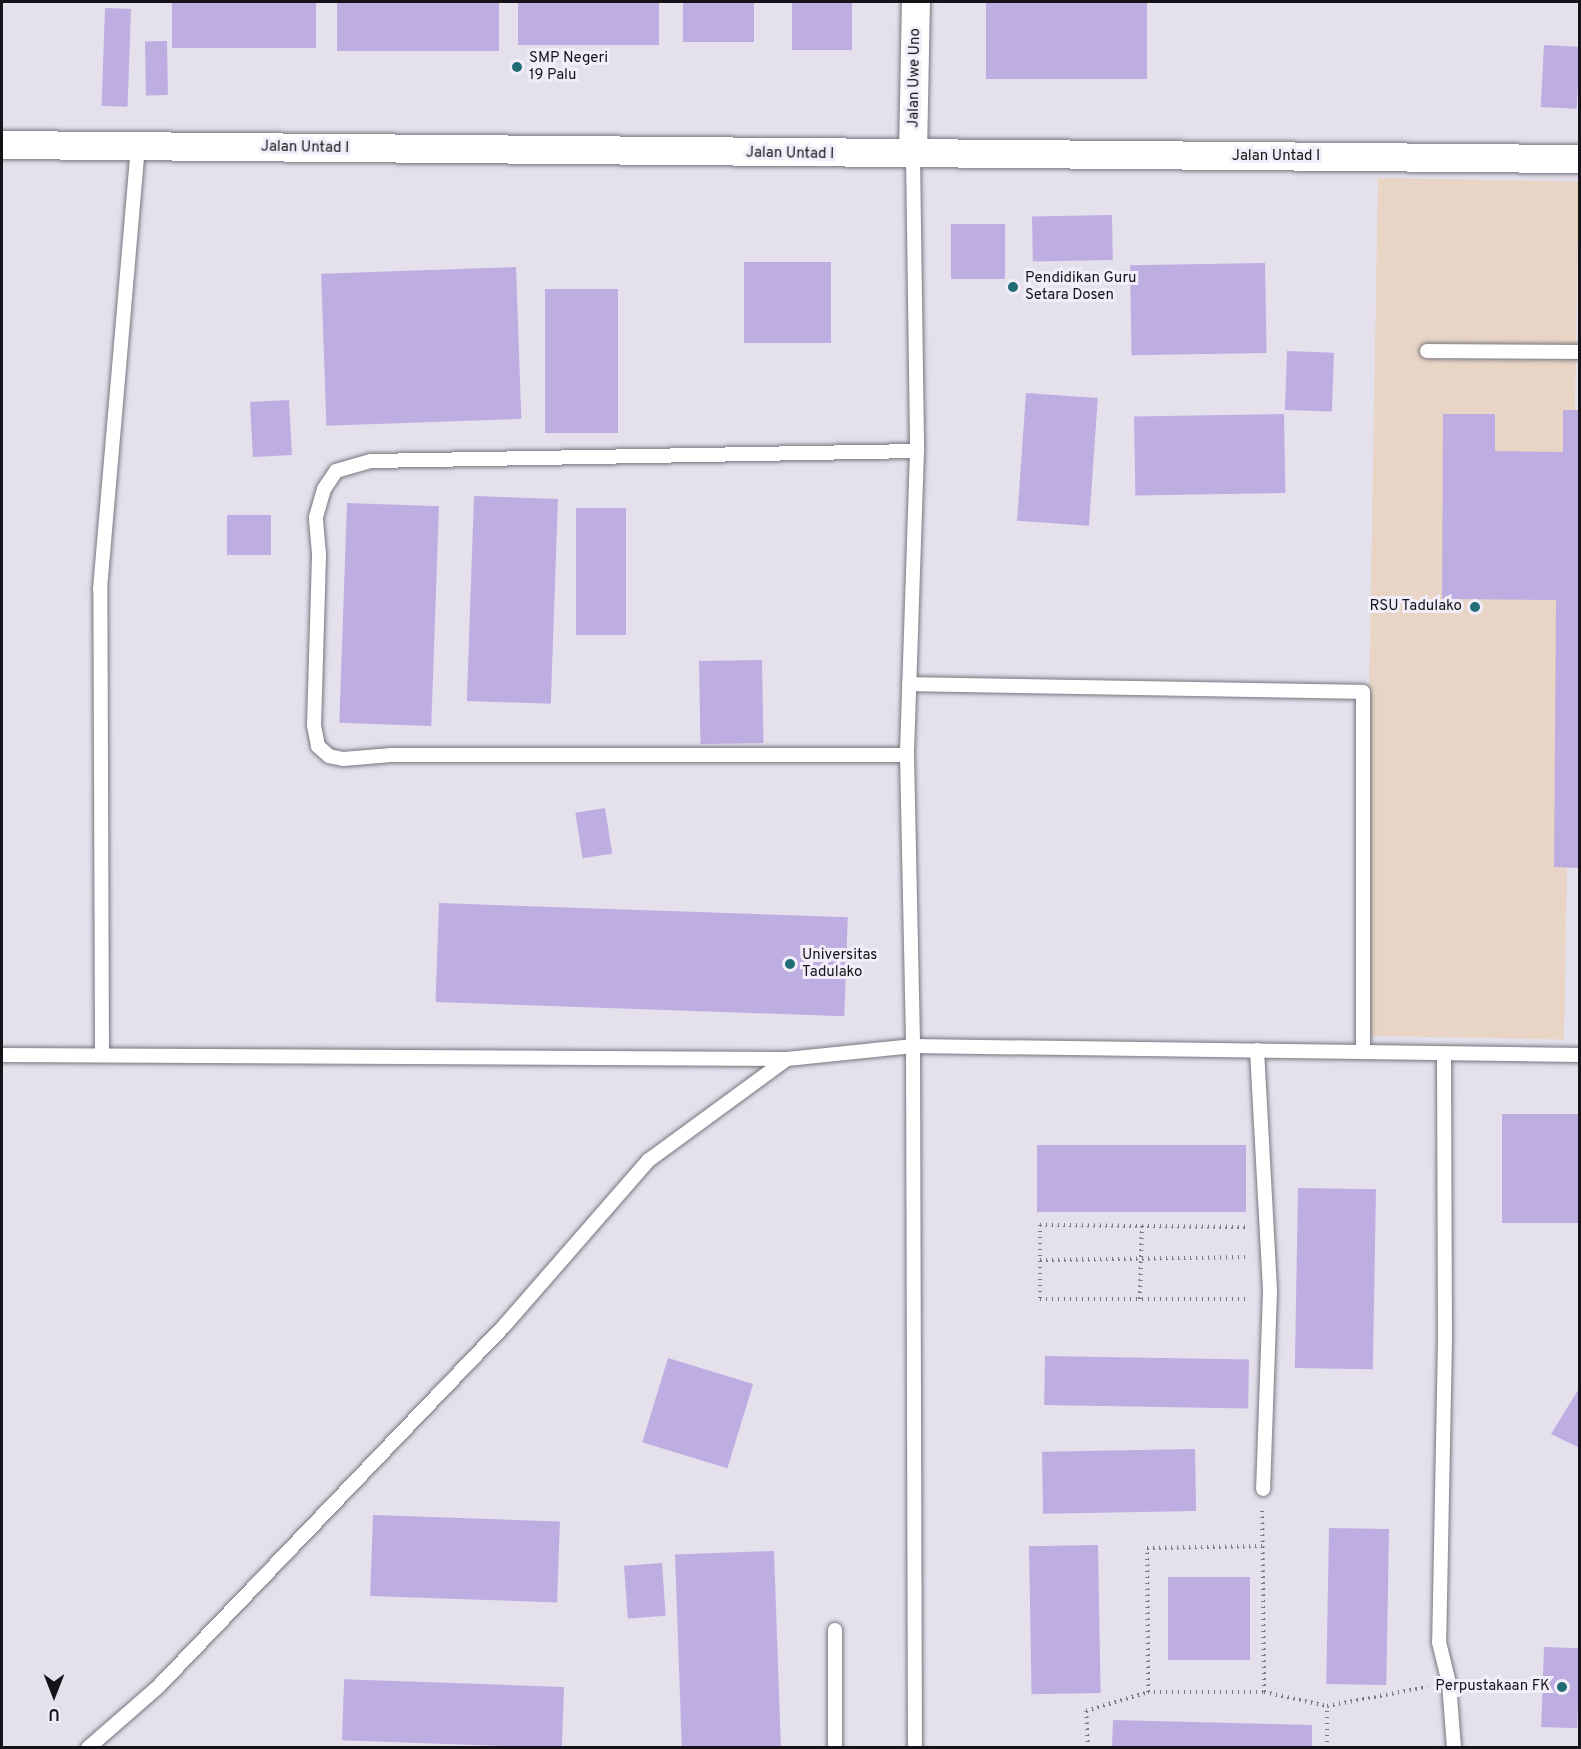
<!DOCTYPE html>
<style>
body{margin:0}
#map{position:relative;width:1581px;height:1749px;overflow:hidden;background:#e4e1ec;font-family:Overpass,sans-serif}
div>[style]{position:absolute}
.medical>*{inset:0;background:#e8d5c5;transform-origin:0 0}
.building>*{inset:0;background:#beade1;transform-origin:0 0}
.path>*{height:4px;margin-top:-2px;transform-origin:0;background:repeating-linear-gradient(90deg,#7b7980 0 1.5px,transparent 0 6px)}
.roads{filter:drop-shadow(0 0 2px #78757f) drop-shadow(0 0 2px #78757f)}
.service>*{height:14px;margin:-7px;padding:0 7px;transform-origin:7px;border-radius:7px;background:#fff}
.minor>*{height:28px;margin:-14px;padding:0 14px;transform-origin:14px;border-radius:14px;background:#fff}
.dots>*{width:16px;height:16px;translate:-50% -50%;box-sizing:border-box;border:3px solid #f2eef9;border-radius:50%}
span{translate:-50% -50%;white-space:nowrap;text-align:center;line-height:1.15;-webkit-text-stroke:6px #f2eef9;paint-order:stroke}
.poi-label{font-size:15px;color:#151317}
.left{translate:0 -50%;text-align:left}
.right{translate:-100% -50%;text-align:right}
.street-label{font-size:15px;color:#151317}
.frame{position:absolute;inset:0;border:3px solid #151317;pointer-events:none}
.north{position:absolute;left:24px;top:1665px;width:60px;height:60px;-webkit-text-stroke:4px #f2eef9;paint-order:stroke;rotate:180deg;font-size:16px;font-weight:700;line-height:24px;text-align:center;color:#151317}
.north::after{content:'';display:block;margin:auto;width:21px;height:27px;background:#151317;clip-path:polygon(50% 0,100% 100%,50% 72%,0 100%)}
</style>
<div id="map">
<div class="medical">
<i style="left:1378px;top:178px;width:201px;height:858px;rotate:1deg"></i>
</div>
<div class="building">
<i style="left:172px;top:2px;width:144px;height:46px"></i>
<i style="left:337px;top:2px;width:162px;height:49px"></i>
<i style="left:518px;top:2px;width:141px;height:43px"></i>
<i style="left:683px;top:2px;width:71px;height:40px"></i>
<i style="left:792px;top:2px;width:60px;height:48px"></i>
<i style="left:986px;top:2px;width:161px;height:77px"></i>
<i style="left:105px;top:8px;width:26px;height:98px;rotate:2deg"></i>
<i style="left:167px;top:41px;width:54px;height:22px;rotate:89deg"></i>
<i style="left:1544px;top:45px;width:36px;height:62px;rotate:3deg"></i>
<i style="left:1112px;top:215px;width:45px;height:80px;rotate:89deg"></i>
<i style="left:951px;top:224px;width:54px;height:55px"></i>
<i style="left:744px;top:262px;width:87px;height:81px"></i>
<i style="left:1265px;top:263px;width:90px;height:135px;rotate:89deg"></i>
<i style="left:516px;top:267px;width:152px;height:195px;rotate:88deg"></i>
<i style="left:618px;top:289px;width:144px;height:73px;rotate:90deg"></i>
<i style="left:1287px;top:351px;width:47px;height:59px;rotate:2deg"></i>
<i style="left:1026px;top:393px;width:72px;height:128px;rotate:4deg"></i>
<i style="left:289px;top:400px;width:55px;height:39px;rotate:87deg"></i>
<i style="clip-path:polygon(1563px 410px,1580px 410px,1580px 868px,1554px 867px,1556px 600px,1442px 599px,1443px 414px,1495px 414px,1495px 451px,1563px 452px)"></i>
<i style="left:1284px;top:414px;width:79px;height:150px;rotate:89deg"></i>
<i style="left:474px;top:496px;width:84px;height:205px;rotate:2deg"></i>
<i style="left:347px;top:503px;width:92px;height:220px;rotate:2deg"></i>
<i style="left:576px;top:508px;width:50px;height:127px"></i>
<i style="left:227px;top:515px;width:44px;height:40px"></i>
<i style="left:762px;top:660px;width:83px;height:63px;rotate:89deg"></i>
<i style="left:605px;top:808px;width:46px;height:30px;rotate:81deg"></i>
<i style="left:439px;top:903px;width:409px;height:99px;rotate:2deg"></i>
<i style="left:1580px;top:1114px;width:109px;height:78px;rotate:90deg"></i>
<i style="left:1037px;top:1145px;width:209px;height:67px"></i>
<i style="left:1298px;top:1188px;width:78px;height:180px;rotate:1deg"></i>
<i style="left:1045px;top:1356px;width:204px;height:49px;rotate:1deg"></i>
<i style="left:668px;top:1358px;width:89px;height:88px;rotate:17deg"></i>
<i style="clip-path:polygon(1580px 1387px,1580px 1448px,1551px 1434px)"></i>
<i style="left:1195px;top:1449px;width:62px;height:153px;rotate:89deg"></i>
<i style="left:373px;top:1515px;width:187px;height:81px;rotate:2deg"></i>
<i style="left:1329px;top:1528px;width:60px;height:156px;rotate:1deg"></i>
<i style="left:1098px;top:1545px;width:148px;height:69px;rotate:89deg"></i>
<i style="left:774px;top:1551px;width:197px;height:99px;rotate:88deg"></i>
<i style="left:662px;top:1563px;width:53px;height:38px;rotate:86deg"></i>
<i style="left:1168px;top:1577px;width:82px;height:83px"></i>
<i style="left:1544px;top:1647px;width:36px;height:80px;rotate:2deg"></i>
<i style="left:564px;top:1687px;width:61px;height:220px;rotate:92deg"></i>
<i style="clip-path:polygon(1113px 1720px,1312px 1725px,1312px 1748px,1112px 1748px)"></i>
</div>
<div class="path">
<i style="left:1245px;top:1227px;width:205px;rotate:-179.4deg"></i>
<i style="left:1040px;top:1225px;width:74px;rotate:90deg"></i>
<i style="left:1040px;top:1299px;width:208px"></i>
<i style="left:1040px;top:1260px;width:206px;rotate:-0.8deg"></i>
<i style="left:1140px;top:1299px;width:73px;rotate:-88.4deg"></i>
<i style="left:1148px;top:1692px;width:144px;rotate:-90.4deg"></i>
<i style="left:1147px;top:1548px;width:115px;rotate:-1deg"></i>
<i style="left:1264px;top:1692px;width:65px;rotate:12.5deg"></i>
<i style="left:1088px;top:1748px;width:37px;rotate:-93deg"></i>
<i style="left:1086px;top:1711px;width:65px;rotate:-17deg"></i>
<i style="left:1148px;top:1692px;width:116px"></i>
<i style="left:1264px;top:1692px;width:181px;rotate:-90.6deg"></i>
<i style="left:1327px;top:1748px;width:42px;rotate:-90deg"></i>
<i style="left:1327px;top:1706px;width:102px;rotate:-10.8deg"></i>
</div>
<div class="roads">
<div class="service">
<i style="left:913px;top:155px;width:296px;rotate:89.2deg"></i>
<i style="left:917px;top:451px;width:304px;rotate:91.9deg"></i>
<i style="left:907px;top:755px;width:291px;rotate:88.8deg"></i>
<i style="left:913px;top:1046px;width:702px;rotate:89.84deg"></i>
<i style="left:1427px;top:351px;width:153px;rotate:0.4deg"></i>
<i style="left:909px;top:684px;width:454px;rotate:1deg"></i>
<i style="left:1363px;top:692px;width:360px;rotate:90deg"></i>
<i style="left:907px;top:755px;width:516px;rotate:180deg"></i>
<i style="left:391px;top:755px;width:48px;rotate:175.2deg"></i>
<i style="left:343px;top:759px;width:14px;rotate:-168deg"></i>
<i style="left:329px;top:756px;width:15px;rotate:-138deg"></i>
<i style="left:318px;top:746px;width:21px;rotate:-101deg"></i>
<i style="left:314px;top:725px;width:171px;rotate:-88.3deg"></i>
<i style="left:319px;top:554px;width:37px;rotate:-95deg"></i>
<i style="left:316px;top:517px;width:29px;rotate:-74deg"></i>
<i style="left:324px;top:489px;width:22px;rotate:-56deg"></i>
<i style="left:336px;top:471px;width:36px;rotate:-16deg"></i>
<i style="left:371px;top:461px;width:546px;rotate:-1.05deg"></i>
<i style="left:1257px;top:1050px;width:241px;rotate:86.9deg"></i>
<i style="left:1270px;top:1291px;width:198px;rotate:92deg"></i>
<i style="left:2px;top:1055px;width:785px;rotate:0.29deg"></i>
<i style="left:787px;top:1059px;width:127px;rotate:-5.9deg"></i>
<i style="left:913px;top:1046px;width:667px;rotate:0.77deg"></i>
<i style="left:102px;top:1055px;width:466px;rotate:-90.2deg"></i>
<i style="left:100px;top:589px;width:444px;rotate:-85.1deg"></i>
<i style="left:1444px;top:1055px;width:284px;rotate:89.8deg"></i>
<i style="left:1445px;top:1339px;width:303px;rotate:91.1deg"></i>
<i style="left:1439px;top:1642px;width:42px;rotate:76.3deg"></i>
<i style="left:1449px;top:1683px;width:65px;rotate:85.6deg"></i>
<i style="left:835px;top:1630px;width:118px;rotate:90deg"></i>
<i style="left:88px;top:1748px;width:93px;rotate:-41.1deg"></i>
<i style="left:158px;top:1687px;width:500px;rotate:-46.22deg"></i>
<i style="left:504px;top:1326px;width:220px;rotate:-48.9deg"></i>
<i style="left:649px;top:1160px;width:171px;rotate:-36.2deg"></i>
</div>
<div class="minor">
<i style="left:2px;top:145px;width:1578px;rotate:0.51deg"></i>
<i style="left:913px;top:155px;width:153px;rotate:-88.9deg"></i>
</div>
</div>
<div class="dots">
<i style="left:517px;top:67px;background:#226c75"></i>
<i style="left:1013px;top:287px;background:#226c75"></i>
<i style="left:1475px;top:607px;background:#226c75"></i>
<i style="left:790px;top:964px;background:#226c75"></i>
<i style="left:1562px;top:1687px;background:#226c75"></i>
</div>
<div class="poi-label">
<span class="left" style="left:529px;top:67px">SMP Negeri<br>19 Palu</span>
<span class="left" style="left:1025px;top:287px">Pendidikan Guru<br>Setara Dosen</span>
<span class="right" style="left:1462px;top:607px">RSU Tadulako</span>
<span class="left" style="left:802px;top:964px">Universitas<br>Tadulako</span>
<span class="right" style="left:1550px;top:1687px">Perpustakaan FK</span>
</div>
<div class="street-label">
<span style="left:915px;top:78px;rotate:-89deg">Jalan Uwe Uno</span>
<span style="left:305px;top:148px;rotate:1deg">Jalan Untad I</span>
<span style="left:790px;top:154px;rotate:1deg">Jalan Untad I</span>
<span style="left:1276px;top:157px">Jalan Untad I</span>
</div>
<div class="frame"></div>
<div class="north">U</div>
</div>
